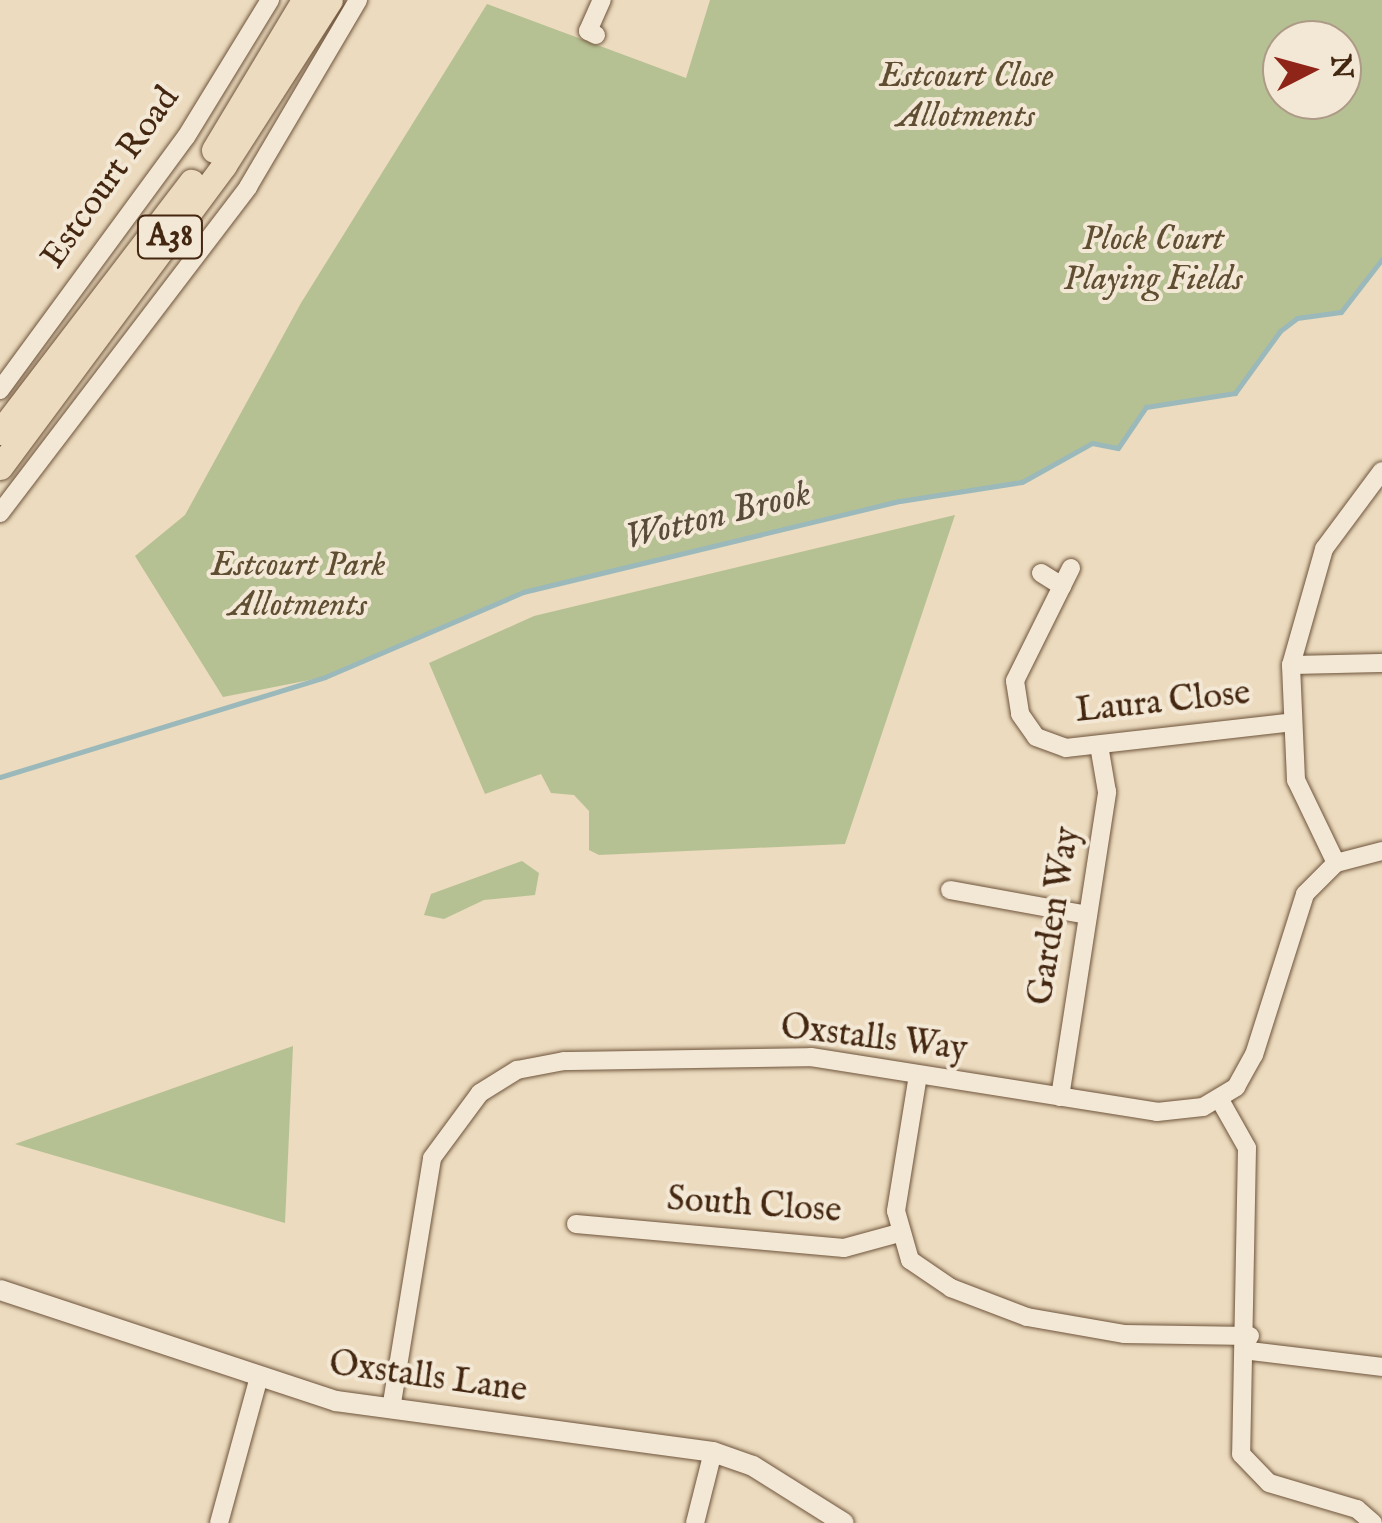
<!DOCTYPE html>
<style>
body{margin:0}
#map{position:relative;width:1382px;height:1523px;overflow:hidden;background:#ecdbbe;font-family:"IM FELL English",serif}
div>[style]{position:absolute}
.green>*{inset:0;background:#b6c193}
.stream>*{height:5px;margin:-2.5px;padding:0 2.5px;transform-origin:2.5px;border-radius:2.5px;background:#9bb9ba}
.roads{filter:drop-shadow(0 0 2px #6e543c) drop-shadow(0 0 2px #6e543c)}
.minor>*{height:18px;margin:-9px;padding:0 9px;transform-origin:9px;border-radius:9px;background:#f3e8d5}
.tertiary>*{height:20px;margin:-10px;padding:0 10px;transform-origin:10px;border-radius:10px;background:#f3e8d5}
.primary>*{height:25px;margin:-12.5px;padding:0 12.5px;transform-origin:12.5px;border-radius:12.5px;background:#ecdbbe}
span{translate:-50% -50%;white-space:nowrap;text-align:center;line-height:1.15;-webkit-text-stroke:8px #f3e8d5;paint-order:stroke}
.shield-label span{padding:2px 8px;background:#f3e8d5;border:2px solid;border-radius:8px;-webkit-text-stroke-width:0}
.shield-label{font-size:32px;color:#442711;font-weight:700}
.park-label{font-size:35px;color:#604e32;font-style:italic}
.street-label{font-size:35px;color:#442711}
.water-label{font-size:38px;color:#5a4c3b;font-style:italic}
.north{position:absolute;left:1262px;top:20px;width:100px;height:100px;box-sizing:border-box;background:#f3e8d5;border:2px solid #ad9b87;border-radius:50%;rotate:84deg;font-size:28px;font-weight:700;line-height:40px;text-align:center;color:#442711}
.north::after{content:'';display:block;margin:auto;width:35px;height:45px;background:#8f2418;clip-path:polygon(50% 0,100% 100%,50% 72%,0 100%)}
</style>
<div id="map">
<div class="green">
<i style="clip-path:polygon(evenodd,710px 0,1382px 0,1382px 259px,1341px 312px,1297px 318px,1280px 331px,1235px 393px,1146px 407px,1118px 448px,1092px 443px,1022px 482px,900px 500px,523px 592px,325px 677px,223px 697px,135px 556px,185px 515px,301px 303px,487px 4px,686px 78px,710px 0,1282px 40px,1342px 40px,1342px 100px,1282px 100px,1282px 40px)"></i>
<i style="clip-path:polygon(955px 515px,845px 844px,599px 855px,589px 850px,589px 811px,574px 795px,551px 793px,541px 774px,485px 794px,429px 663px,534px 616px)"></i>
<i style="clip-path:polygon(522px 861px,539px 873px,535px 895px,484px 900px,444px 919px,424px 915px,431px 894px)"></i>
<i style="clip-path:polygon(293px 1046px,285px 1223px,15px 1144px)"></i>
</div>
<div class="stream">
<i style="left:0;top:777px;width:340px;rotate:-17.1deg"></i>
<i style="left:325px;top:677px;width:215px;rotate:-23.2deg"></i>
<i style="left:523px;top:592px;width:388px;rotate:-13.6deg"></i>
<i style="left:900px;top:501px;width:123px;rotate:-8.9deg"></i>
<i style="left:1022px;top:482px;width:80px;rotate:-29.1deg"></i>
<i style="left:1092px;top:443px;width:26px;rotate:11deg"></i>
<i style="left:1118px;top:448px;width:50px;rotate:-55.7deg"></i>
<i style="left:1146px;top:407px;width:90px;rotate:-8.9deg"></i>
<i style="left:1235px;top:393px;width:77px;rotate:-54deg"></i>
<i style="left:1280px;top:331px;width:21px;rotate:-37deg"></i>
<i style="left:1297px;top:318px;width:44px;rotate:-7.8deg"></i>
<i style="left:1341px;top:312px;width:67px;rotate:-52.3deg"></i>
</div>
<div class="roads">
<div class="minor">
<i style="left:596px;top:35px;width:9px;rotate:-153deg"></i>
<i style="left:588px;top:31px;width:34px;rotate:-66deg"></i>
<i style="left:0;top:390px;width:314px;rotate:-53.7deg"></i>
<i style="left:186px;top:137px;width:161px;rotate:-58.5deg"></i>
<i style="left:0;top:513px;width:410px;rotate:-52.7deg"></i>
<i style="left:248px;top:187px;width:217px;rotate:-59.5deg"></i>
<i style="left:1071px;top:568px;width:126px;rotate:116.4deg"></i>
<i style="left:1015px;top:681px;width:33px;rotate:81deg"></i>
<i style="left:1020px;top:714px;width:28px;rotate:55deg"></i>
<i style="left:1036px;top:737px;width:32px;rotate:20deg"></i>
<i style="left:1066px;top:748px;width:222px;rotate:-6.5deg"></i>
<i style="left:1041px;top:573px;width:25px;rotate:32deg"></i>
<i style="left:1291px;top:665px;width:91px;rotate:-1.3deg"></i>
<i style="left:1336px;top:863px;width:92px;rotate:-115.7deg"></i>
<i style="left:1296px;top:780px;width:115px;rotate:-92.5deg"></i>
<i style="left:1291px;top:665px;width:121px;rotate:-74.1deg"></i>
<i style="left:1324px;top:549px;width:97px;rotate:-53.4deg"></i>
<i style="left:950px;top:890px;width:140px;rotate:10.3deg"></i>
<i style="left:918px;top:1075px;width:138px;rotate:99.2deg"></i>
<i style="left:896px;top:1211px;width:51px;rotate:74.1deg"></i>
<i style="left:910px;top:1260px;width:50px;rotate:34.3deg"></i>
<i style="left:951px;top:1288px;width:81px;rotate:20.9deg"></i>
<i style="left:1027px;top:1317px;width:98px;rotate:9.9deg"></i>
<i style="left:1124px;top:1334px;width:126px;rotate:0.9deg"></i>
<i style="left:1060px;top:1097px;width:309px;rotate:-81.2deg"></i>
<i style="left:1107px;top:792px;width:48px;rotate:-99.7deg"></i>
<i style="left:1220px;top:1100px;width:55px;rotate:60.6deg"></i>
<i style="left:1247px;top:1148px;width:306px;rotate:91.1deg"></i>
<i style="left:1241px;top:1454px;width:40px;rotate:46deg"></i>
<i style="left:1269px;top:1483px;width:92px;rotate:16.5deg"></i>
<i style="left:1357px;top:1509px;width:21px;rotate:41deg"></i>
<i style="left:576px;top:1224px;width:269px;rotate:5.1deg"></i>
<i style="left:844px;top:1248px;width:57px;rotate:-15.3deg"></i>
<i style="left:1250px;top:1351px;width:133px;rotate:6.9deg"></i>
<i style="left:391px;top:1409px;width:254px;rotate:-80.7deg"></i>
<i style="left:432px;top:1158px;width:81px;rotate:-53.6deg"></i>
<i style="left:480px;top:1093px;width:44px;rotate:-31.9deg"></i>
<i style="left:517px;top:1070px;width:48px;rotate:-10.8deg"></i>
<i style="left:564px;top:1061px;width:247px;rotate:-0.9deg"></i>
<i style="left:811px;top:1057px;width:350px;rotate:9deg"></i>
<i style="left:1157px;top:1112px;width:46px;rotate:-6.2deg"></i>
<i style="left:1203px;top:1107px;width:39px;rotate:-31deg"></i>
<i style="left:1236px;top:1087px;width:37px;rotate:-61deg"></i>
<i style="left:1254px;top:1055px;width:169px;rotate:-72.4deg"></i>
<i style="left:1305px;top:894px;width:44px;rotate:-45deg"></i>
<i style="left:1336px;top:863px;width:48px;rotate:-14.6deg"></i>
<i style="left:219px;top:1523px;width:148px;rotate:-74.7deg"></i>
<i style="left:695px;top:1523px;width:73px;rotate:-75.8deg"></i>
</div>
<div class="tertiary">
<i style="left:0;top:1290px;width:354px;rotate:18.3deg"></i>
<i style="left:336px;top:1401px;width:380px;rotate:7.7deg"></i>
<i style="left:713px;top:1452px;width:42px;rotate:19.3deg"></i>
<i style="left:753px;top:1466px;width:107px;rotate:32.1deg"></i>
</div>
<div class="primary">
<i style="left:214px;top:150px;width:175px;rotate:-59deg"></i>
<i style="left:0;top:432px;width:315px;rotate:-52.6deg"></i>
<i style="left:0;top:467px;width:376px;rotate:-53.4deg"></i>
<i style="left:224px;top:165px;width:196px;rotate:-57.3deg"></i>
</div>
</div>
<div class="shield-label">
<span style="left:170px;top:237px">A38</span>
</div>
<div class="park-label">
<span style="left:966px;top:97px">Estcourt Close<br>Allotments</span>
<span style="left:1153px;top:260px">Plock Court<br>Playing Fields</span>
<span style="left:298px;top:586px">Estcourt Park<br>Allotments</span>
</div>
<div class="street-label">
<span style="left:111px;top:178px;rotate:-55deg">Estcourt Road</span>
<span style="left:1163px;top:703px;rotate:-6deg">Laura Close</span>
<span style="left:1055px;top:916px;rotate:-81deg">Garden Way</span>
<span style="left:874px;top:1039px;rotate:7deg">Oxstalls Way</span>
<span style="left:754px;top:1206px;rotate:4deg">South Close</span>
<span style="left:428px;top:1378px;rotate:8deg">Oxstalls Lane</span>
</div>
<div class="water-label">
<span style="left:718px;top:517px;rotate:-14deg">Wotton Brook</span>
</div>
<div class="north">N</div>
</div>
